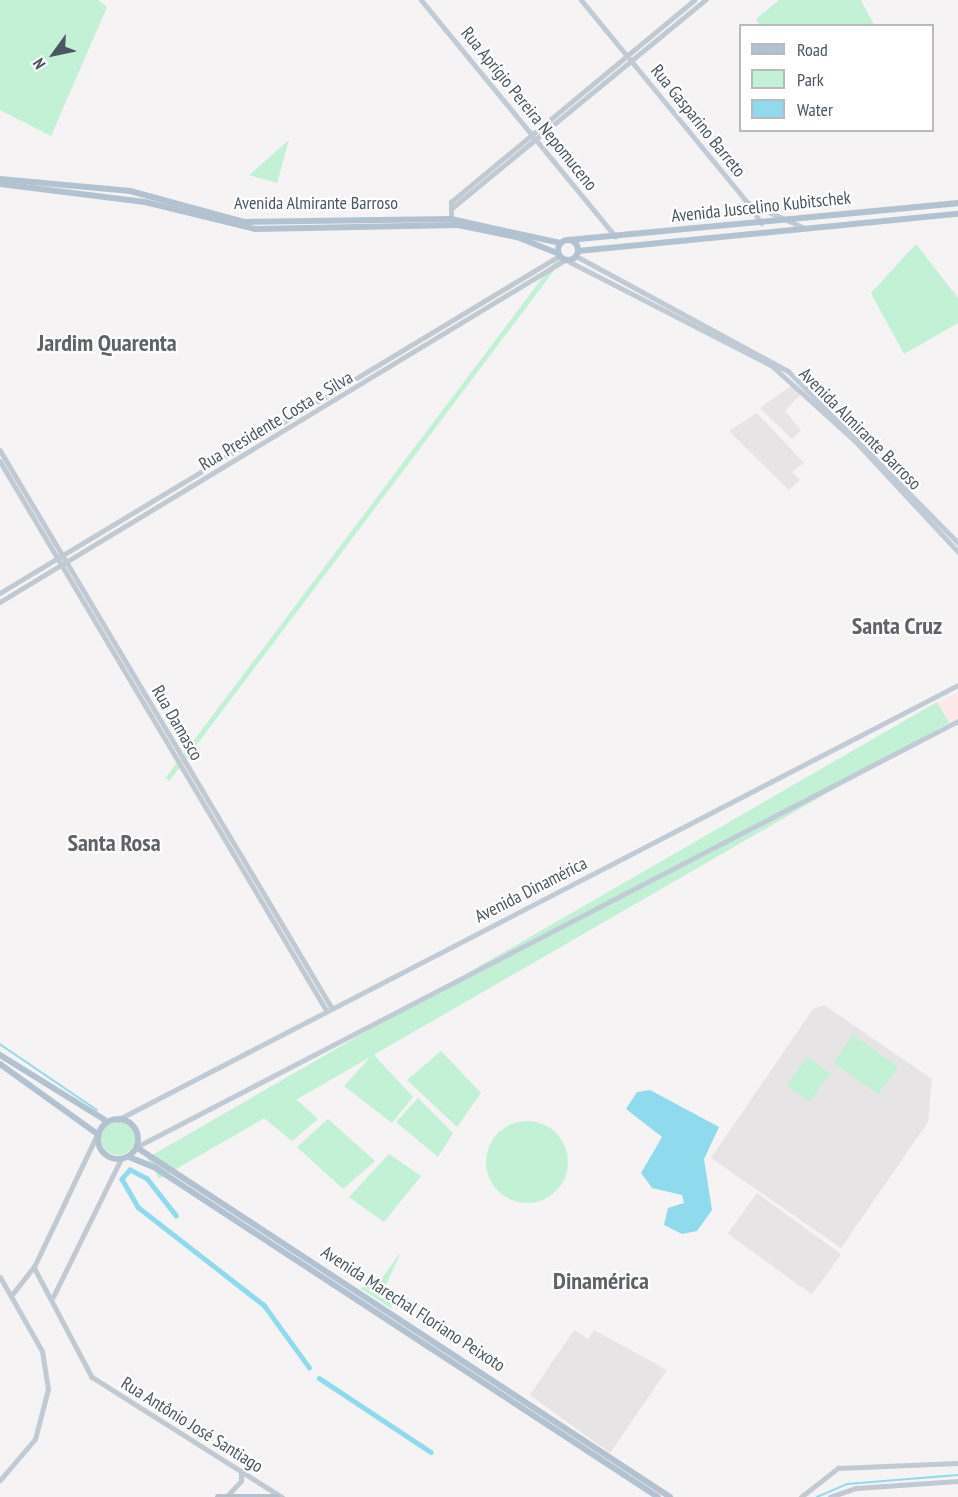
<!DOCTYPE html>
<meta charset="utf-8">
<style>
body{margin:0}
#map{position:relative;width:958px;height:1497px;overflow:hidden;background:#f5f3f3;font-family:"PT Sans Narrow",sans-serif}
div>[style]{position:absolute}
.education>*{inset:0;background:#e6e4e5;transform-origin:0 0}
.medical>*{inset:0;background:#fce8e6}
.green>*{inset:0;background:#c3f1d5;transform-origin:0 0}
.round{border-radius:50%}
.water>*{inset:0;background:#90daee}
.stream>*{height:1.5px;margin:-0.75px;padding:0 0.75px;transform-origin:0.75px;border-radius:0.75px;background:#90daee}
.canal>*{height:4.5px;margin:-2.25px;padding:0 2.25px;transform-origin:2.25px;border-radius:2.25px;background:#90daee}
.tertiary>*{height:4.5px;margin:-2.25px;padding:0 2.25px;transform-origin:2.25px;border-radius:2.25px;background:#c1cad2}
.secondary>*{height:5px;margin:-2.5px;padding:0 2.5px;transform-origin:2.5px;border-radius:2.5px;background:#c1cbd6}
.primary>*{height:6px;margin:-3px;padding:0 3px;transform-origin:3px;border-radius:3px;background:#b3c2d1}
.primary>.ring{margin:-3px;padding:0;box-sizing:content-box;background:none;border:6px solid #b3c2d1;border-radius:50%}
span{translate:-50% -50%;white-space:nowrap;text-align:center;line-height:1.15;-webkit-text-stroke:4.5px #fff;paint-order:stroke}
.street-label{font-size:18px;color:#4a5661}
.district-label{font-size:24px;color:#5f6368;font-weight:700}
.legend{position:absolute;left:739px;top:24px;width:195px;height:108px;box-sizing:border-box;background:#fff;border:2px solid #b7bbc0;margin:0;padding:8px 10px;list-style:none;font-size:18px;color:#4a5661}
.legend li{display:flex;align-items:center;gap:12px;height:30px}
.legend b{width:30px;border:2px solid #b7bbc0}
.north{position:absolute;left:24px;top:24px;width:60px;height:60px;-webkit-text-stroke:4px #fff;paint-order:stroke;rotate:237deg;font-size:16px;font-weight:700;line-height:24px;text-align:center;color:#4a5661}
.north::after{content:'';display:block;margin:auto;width:21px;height:27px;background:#4a5661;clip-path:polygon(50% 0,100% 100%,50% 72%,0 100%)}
</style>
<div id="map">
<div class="education">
<i style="clip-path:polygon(791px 386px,801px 394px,785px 411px,801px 430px,792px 439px,760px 408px)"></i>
<i style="clip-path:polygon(757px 413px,804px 463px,792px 472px,800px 480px,789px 490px,729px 431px)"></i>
<i style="clip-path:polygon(824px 1005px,932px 1079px,928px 1122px,841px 1248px,711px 1158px,813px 1009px)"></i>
<i style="left:757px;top:1193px;width:104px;height:50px;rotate:36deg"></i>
<i style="clip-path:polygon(574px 1330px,588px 1339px,594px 1330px,667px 1370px,610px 1453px,530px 1395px)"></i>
</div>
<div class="medical">
<i style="clip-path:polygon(958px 693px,958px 718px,949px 723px,938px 703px)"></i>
</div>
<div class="green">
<i style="clip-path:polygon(0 0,98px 0,107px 7px,51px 136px,0 110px)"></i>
<i style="clip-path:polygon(779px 0,861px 0,874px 25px,760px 25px,756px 19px)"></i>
<i style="clip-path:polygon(289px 140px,277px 183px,249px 175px)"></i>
<i style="clip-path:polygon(916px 244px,958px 298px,958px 323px,904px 354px,871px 293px)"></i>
<i style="left:558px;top:257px;width:5px;height:652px;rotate:37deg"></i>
<i style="left:937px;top:702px;width:24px;height:912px;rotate:60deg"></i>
<i style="left:853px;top:1035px;width:55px;height:34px;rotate:35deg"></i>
<i style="clip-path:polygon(441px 1051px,481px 1093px,457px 1127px,407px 1080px)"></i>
<i style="clip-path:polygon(373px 1054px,413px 1097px,392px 1123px,344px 1086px)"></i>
<i style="left:807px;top:1057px;width:28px;height:35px;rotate:35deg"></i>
<i style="clip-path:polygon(278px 1083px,318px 1119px,292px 1141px,248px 1105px)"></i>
<i style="clip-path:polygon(418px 1098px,453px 1133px,438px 1157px,396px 1122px)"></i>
<i style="clip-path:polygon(328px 1119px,375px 1161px,343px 1189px,297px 1147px)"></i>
<i class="round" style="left:486px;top:1121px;width:82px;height:82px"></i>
<i class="round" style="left:101px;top:1121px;width:34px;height:34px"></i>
<i style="clip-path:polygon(389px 1154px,421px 1176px,384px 1222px,349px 1197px)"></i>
<i style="clip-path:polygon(401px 1252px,386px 1285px,392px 1309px,360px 1288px,379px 1282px)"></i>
</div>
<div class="water">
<i style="clip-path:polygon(650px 1090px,719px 1127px,704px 1159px,712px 1210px,697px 1231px,682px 1234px,664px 1225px,668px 1208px,684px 1203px,682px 1195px,652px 1188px,641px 1173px,662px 1137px,626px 1109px,637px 1092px)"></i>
</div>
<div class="stream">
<i style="left:0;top:1044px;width:117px;rotate:34.2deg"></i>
<i style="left:817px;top:1497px;width:33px;rotate:-23deg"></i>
<i style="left:847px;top:1484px;width:111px;rotate:-4.6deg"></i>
</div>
<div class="canal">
<i style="left:176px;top:1216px;width:47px;rotate:-128.1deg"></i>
<i style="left:147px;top:1179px;width:19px;rotate:-152deg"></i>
<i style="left:130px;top:1170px;width:12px;rotate:132deg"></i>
<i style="left:122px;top:1179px;width:32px;rotate:60deg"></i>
<i style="left:138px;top:1207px;width:160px;rotate:37.9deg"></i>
<i style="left:264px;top:1305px;width:77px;rotate:54deg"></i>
<i style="left:319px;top:1378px;width:134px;rotate:33.5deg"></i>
</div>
<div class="tertiary">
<i style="left:452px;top:208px;width:328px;rotate:-39.4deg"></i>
<i style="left:451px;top:219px;width:17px;rotate:-90deg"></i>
<i style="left:451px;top:202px;width:316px;rotate:-39.7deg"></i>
<i style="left:0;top:450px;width:649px;rotate:59.25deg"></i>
<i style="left:0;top:461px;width:640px;rotate:59.27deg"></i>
<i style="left:0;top:593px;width:653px;rotate:-31.08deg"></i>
<i style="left:0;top:602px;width:660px;rotate:-31.19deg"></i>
<i style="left:34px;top:1267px;width:124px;rotate:62.2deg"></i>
<i style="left:92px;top:1377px;width:225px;rotate:32.3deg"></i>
<i style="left:11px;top:1296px;width:37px;rotate:-52deg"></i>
<i style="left:34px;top:1267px;width:144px;rotate:-64.5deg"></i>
<i style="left:53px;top:1297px;width:154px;rotate:-63.8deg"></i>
<i style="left:228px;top:1495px;width:19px;rotate:-47deg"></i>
<i style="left:241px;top:1481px;width:10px;rotate:-90deg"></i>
<i style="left:801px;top:1497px;width:47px;rotate:-38.1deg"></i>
<i style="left:838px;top:1468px;width:120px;rotate:-2.4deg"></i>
<i style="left:830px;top:1497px;width:28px;rotate:-19deg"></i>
<i style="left:856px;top:1488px;width:102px;rotate:-3.9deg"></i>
</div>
<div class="secondary">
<i style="left:421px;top:0;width:306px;rotate:50.6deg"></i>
<i style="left:581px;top:0;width:263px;rotate:50.6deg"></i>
<i style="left:748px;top:203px;width:62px;rotate:23.7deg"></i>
<i style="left:748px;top:203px;width:24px;rotate:57deg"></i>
<i style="left:576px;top:256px;width:241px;rotate:28.5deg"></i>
<i style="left:788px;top:371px;width:242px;rotate:45.3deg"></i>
<i style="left:568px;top:261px;width:229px;rotate:27.2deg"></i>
<i style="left:772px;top:366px;width:112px;rotate:42.1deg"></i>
<i style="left:855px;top:441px;width:151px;rotate:47.1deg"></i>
<i style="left:117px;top:1120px;width:947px;rotate:-27.35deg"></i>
<i style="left:140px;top:1145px;width:921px;rotate:-27.4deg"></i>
<i style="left:0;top:1277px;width:85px;rotate:60.4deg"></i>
<i style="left:42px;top:1351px;width:38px;rotate:81deg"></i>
<i style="left:48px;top:1389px;width:52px;rotate:104.6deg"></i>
<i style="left:35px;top:1439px;width:54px;rotate:130.5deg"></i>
</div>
<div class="primary">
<i style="left:0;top:179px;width:131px;rotate:5.3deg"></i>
<i style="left:130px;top:191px;width:118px;rotate:15.2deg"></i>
<i style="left:244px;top:222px;width:207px;rotate:-0.8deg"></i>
<i style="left:451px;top:219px;width:112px;rotate:12.4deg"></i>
<i style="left:0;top:184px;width:146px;rotate:7.1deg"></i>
<i style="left:145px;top:202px;width:113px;rotate:13.8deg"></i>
<i style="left:255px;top:229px;width:203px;rotate:-1.1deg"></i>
<i style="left:458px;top:225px;width:60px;rotate:11.5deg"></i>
<i style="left:517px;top:237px;width:43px;rotate:21.8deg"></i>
<i class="ring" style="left:558px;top:240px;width:14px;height:14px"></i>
<i style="left:568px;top:240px;width:392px;rotate:-5.4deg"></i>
<i style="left:578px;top:251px;width:382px;rotate:-5.6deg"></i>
<i style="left:0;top:1055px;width:123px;rotate:31.8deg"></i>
<i style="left:0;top:1064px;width:118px;rotate:35.7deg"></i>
<i class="ring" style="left:98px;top:1119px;width:34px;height:34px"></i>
<i style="left:139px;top:1149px;width:635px;rotate:33.24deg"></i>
<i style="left:129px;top:1157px;width:27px;rotate:22deg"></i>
<i style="left:154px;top:1167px;width:602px;rotate:33.22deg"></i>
<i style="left:218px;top:1497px;width:59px"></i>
</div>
<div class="street-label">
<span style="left:529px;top:109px;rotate:51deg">Rua Aprígio Pereira Nepomuceno</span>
<span style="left:698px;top:121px;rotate:51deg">Rua Gasparino Barreto</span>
<span style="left:316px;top:203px">Avenida Almirante Barroso</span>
<span style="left:761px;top:207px;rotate:-6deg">Avenida Juscelino Kubitschek</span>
<span style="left:276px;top:421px;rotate:-31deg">Rua Presidente Costa e Silva</span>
<span style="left:860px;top:429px;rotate:45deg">Avenida Almirante Barroso</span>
<span style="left:177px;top:723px;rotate:60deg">Rua Damasco</span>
<span style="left:531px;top:890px;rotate:-27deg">Avenida Dinamérica</span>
<span style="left:413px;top:1309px;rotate:33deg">Avenida Marechal Floriano Peixoto</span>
<span style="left:192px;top:1425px;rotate:32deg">Rua Antônio José Santiago</span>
</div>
<div class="district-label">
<span style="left:107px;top:343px">Jardim Quarenta</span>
<span style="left:897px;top:626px">Santa Cruz</span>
<span style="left:114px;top:843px">Santa Rosa</span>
<span style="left:601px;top:1281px">Dinamérica</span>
</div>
<ul class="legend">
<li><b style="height:8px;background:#b3c2d1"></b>Road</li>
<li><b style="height:16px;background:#c3f1d5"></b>Park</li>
<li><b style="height:16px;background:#90daee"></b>Water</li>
</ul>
<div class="north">N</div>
</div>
